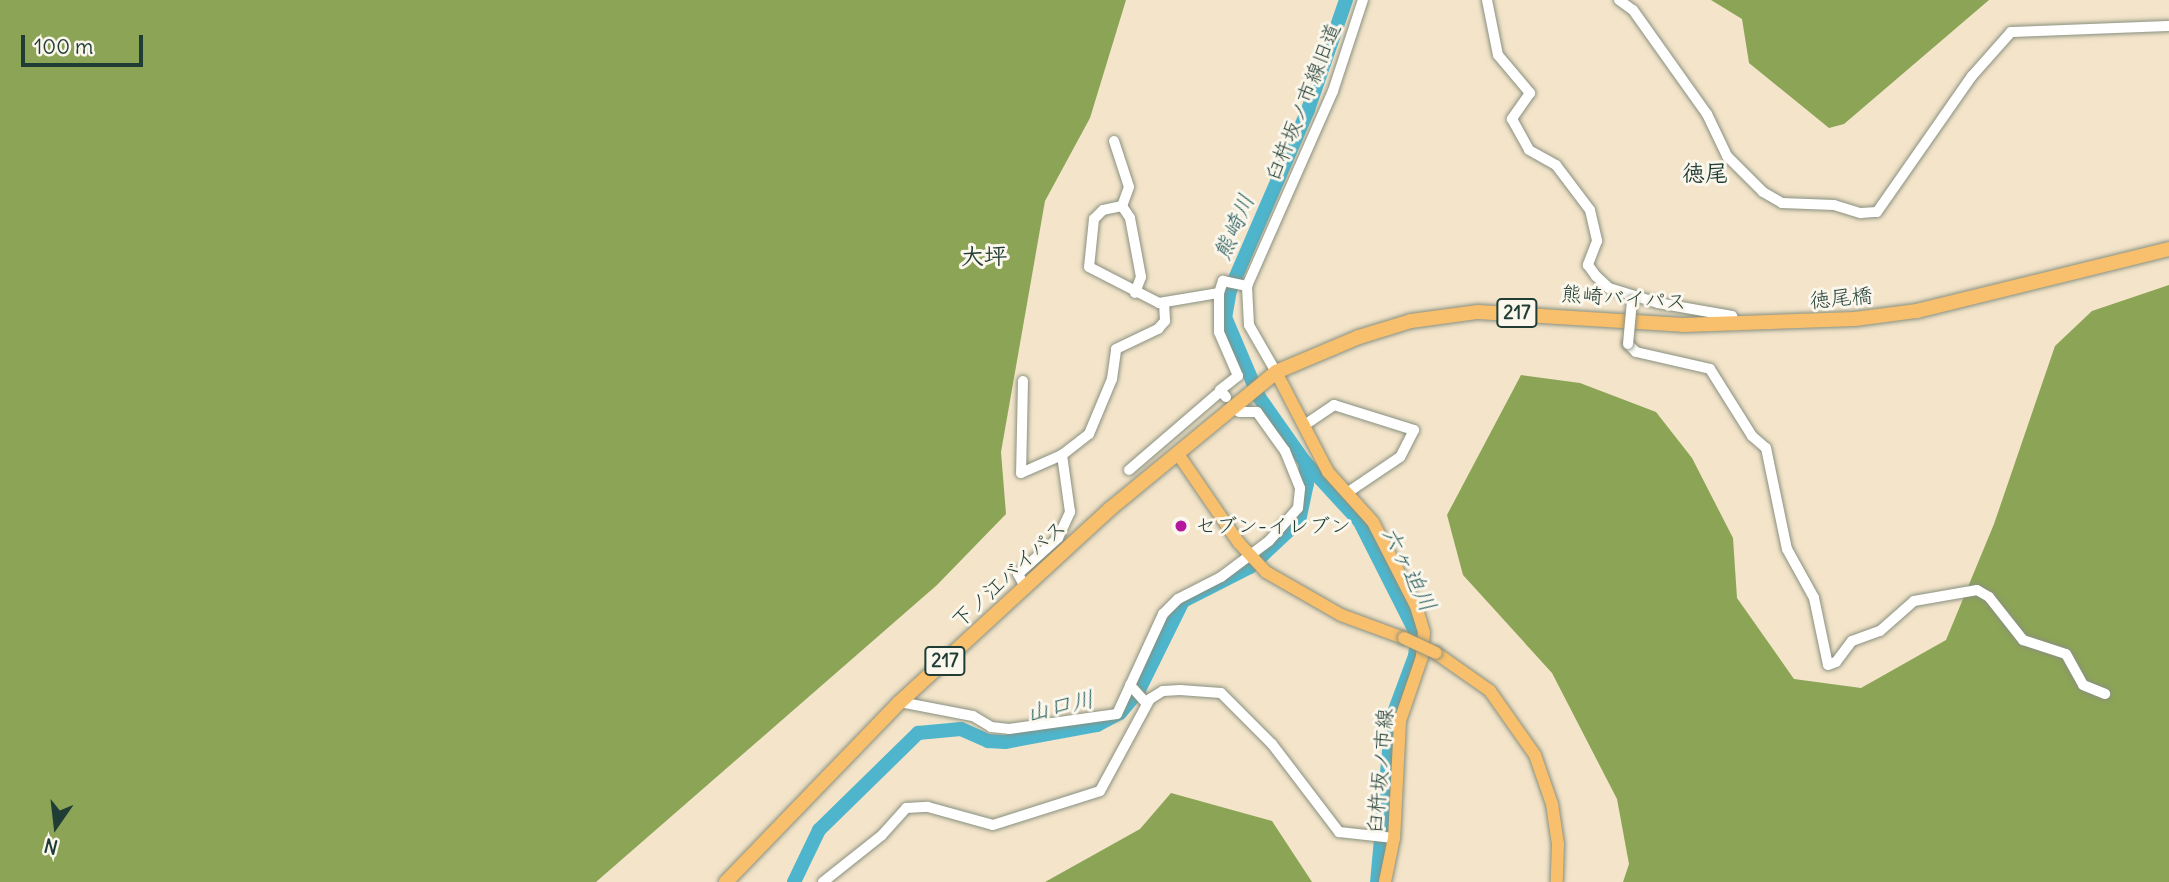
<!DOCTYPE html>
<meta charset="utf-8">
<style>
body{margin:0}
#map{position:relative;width:2169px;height:882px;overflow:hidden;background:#f3e4ca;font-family:Delius,"Klee One",sans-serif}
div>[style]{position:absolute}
.forest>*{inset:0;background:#8ca456}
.river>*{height:14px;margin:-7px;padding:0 7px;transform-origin:7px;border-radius:7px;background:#4eb5cc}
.roads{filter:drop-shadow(0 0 2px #89907f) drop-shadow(0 0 2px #89907f)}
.minor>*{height:10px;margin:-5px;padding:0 5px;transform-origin:5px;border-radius:5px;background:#fff}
.major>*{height:12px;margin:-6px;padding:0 6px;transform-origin:6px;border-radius:6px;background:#f8bf6c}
.highway>*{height:14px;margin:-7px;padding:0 7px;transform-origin:7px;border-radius:7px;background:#f8bf6c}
.bridges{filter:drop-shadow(0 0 2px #89907f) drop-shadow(0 0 2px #89907f)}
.minor-bridge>*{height:10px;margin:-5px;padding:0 5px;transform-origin:5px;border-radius:5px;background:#fff}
.major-bridge>*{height:12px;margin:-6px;padding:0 6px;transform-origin:6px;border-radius:6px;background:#f8bf6c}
.dots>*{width:19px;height:19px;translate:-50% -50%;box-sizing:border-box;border:4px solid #fbf7ec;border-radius:50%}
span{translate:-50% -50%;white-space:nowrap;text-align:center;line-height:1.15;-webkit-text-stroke:6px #fbf7ec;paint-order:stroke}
.shield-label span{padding:2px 5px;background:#fbf7ec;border:2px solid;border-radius:5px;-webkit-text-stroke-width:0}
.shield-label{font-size:19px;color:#1f3d34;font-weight:700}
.street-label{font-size:21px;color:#1f3d34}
.poi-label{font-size:21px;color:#1f3d34}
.left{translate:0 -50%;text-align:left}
.neighbourhood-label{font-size:23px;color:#1f3d34;font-weight:700}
.water-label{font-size:23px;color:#2d6162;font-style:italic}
.north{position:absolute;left:21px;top:791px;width:70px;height:70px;-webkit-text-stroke:5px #fbf7ec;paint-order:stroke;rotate:194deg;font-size:19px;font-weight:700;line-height:28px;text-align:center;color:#1f3d34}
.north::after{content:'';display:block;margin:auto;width:24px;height:32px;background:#1f3d34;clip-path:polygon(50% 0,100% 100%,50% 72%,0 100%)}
.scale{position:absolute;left:21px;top:35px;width:122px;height:32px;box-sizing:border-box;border:4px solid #1f3d34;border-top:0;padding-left:9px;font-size:21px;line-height:24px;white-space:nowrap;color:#1f3d34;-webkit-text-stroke:5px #fbf7ec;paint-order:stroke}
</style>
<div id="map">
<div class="forest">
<i style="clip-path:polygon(0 0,1126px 0,1090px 118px,1045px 201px,1001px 452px,1006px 514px,937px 585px,596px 882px,0 882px)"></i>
<i style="clip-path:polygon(1711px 0,1989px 0,1844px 124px,1829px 128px,1749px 63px,1742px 19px)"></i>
<i style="clip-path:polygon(2169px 285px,2169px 882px,1623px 882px,1629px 864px,1617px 799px,1552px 673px,1463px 575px,1447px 515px,1521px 375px,1580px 383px,1656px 412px,1692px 458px,1733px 538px,1737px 598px,1794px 679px,1861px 688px,1946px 640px,1994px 524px,2055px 346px,2092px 311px)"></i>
<i style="clip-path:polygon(1171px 793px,1272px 821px,1312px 882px,1045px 882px,1140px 829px)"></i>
</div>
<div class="river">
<i style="left:1346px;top:0;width:116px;rotate:109.1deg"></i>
<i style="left:1308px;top:110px;width:196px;rotate:113.4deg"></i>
<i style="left:1230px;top:290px;width:27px;rotate:100deg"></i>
<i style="left:1225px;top:317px;width:87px;rotate:67deg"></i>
<i style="left:1259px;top:397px;width:78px;rotate:54.9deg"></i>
<i style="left:1304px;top:461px;width:83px;rotate:47.4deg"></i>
<i style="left:1360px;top:522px;width:127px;rotate:63.2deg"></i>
<i style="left:1417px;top:635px;width:21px;rotate:95deg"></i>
<i style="left:1415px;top:656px;width:66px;rotate:110.4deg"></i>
<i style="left:1392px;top:718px;width:165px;rotate:95.2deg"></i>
<i style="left:794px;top:882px;width:58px;rotate:-64.3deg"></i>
<i style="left:819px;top:830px;width:139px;rotate:-44.4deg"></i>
<i style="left:918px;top:733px;width:43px;rotate:-5.3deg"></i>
<i style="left:961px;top:729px;width:30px;rotate:24deg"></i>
<i style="left:988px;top:741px;width:17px;rotate:3deg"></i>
<i style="left:1005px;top:742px;width:94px;rotate:-10.5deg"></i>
<i style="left:1097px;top:725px;width:26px;rotate:-28deg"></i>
<i style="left:1120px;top:713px;width:30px;rotate:-50deg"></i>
<i style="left:1139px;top:690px;width:99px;rotate:-63.7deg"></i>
<i style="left:1183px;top:601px;width:75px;rotate:-26.9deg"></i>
<i style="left:1250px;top:567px;width:67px;rotate:-43.2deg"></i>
<i style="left:1299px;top:521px;width:38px;rotate:-78deg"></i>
<i style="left:1307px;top:484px;width:22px;rotate:-95deg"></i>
</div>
<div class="roads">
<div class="minor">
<i style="left:1487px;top:0;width:56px;rotate:78.7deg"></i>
<i style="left:1498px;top:55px;width:50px;rotate:49.9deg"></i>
<i style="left:1530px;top:93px;width:32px;rotate:125deg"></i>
<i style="left:1512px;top:119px;width:35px;rotate:61deg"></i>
<i style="left:1529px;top:150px;width:31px;rotate:29deg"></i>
<i style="left:1556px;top:165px;width:56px;rotate:52.9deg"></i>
<i style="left:1590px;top:210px;width:32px;rotate:77deg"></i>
<i style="left:1597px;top:241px;width:26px;rotate:111deg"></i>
<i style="left:1588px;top:265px;width:14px;rotate:54deg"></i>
<i style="left:1596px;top:276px;width:18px;rotate:43deg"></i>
<i style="left:1609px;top:288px;width:51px;rotate:17deg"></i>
<i style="left:1658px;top:303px;width:75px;rotate:10deg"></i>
<i style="left:1732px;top:316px;width:10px;rotate:66deg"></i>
<i style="left:1619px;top:0;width:17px;rotate:36deg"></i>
<i style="left:1633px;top:10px;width:128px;rotate:54.6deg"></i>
<i style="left:1707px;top:114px;width:47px;rotate:64.5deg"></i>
<i style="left:1727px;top:156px;width:51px;rotate:45deg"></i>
<i style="left:1763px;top:192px;width:22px;rotate:30deg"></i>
<i style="left:1782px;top:203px;width:52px;rotate:2.2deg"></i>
<i style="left:1834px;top:205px;width:28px;rotate:17deg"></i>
<i style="left:1861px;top:213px;width:16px;rotate:-4deg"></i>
<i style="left:1877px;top:212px;width:166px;rotate:-55.1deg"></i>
<i style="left:1972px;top:76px;width:59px;rotate:-48.4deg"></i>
<i style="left:2011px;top:32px;width:158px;rotate:-2.2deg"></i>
<i style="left:1114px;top:141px;width:48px;rotate:71.9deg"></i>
<i style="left:1129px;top:187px;width:20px;rotate:110deg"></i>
<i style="left:1122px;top:206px;width:19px;rotate:168deg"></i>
<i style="left:1103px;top:210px;width:13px;rotate:135deg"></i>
<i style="left:1094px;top:219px;width:48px;rotate:95.9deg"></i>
<i style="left:1089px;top:267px;width:79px;rotate:27.2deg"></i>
<i style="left:1159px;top:303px;width:61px;rotate:-9.5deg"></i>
<i style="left:1122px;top:206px;width:14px;rotate:56deg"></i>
<i style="left:1130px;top:218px;width:60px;rotate:79.4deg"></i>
<i style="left:1141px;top:277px;width:17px;rotate:111deg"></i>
<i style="left:1628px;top:344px;width:11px;rotate:45deg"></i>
<i style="left:1636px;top:352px;width:76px;rotate:12.9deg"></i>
<i style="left:1710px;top:369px;width:79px;rotate:57.9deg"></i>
<i style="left:1752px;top:436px;width:18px;rotate:41deg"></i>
<i style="left:1766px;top:448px;width:103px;rotate:78.3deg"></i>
<i style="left:1787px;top:549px;width:56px;rotate:61.1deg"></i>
<i style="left:1814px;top:598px;width:68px;rotate:78.2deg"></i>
<i style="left:1828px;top:665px;width:9px;rotate:-21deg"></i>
<i style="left:1836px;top:662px;width:26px;rotate:-53deg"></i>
<i style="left:1852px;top:641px;width:30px;rotate:-20deg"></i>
<i style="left:1880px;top:631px;width:45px;rotate:-41.4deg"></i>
<i style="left:1914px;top:601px;width:64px;rotate:-9.9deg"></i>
<i style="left:1977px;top:590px;width:14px;rotate:30deg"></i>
<i style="left:1989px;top:597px;width:55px;rotate:51.7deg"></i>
<i style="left:2023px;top:640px;width:45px;rotate:18deg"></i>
<i style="left:2066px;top:654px;width:35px;rotate:61deg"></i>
<i style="left:2083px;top:685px;width:24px;rotate:22deg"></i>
<i style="left:1276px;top:372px;width:54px;rotate:-119.9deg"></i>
<i style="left:1249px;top:325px;width:39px;rotate:-93deg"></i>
<i style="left:1247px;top:286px;width:213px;rotate:-66.2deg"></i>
<i style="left:1333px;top:91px;width:96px;rotate:-71.8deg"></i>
<i style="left:1023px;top:381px;width:92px;rotate:91.2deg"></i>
<i style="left:1021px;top:473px;width:45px;rotate:-23.7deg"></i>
<i style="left:1062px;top:455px;width:34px;rotate:-38deg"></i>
<i style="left:1089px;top:434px;width:60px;rotate:-67.3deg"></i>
<i style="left:1112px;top:379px;width:30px;rotate:-82deg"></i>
<i style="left:1116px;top:349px;width:47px;rotate:-25.5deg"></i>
<i style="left:1158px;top:329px;width:11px;rotate:-49deg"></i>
<i style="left:1165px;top:321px;width:17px;rotate:-93deg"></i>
<i style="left:1226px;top:397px;width:9px;rotate:-131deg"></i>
<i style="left:1220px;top:390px;width:23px;rotate:-38deg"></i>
<i style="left:1238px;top:376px;width:48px;rotate:-113.4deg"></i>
<i style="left:1219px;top:332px;width:39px;rotate:-90deg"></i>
<i style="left:1219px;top:293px;width:13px;rotate:-72deg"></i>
<i style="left:1223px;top:281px;width:25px;rotate:12deg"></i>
<i style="left:1306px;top:424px;width:34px;rotate:-34deg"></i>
<i style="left:1334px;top:405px;width:84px;rotate:17.4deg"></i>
<i style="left:1414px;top:430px;width:30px;rotate:117deg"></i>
<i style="left:1400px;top:457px;width:64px;rotate:145.8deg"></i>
<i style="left:1129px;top:470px;width:121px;rotate:-40.7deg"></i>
<i style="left:1025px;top:587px;width:15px;rotate:-118deg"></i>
<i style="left:1018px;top:574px;width:54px;rotate:-42deg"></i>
<i style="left:1058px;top:538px;width:29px;rotate:-65deg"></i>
<i style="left:1070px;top:512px;width:58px;rotate:-98deg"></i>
<i style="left:1130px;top:685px;width:25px;rotate:48deg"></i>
<i style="left:900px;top:702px;width:74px;rotate:10.9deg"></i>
<i style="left:973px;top:716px;width:21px;rotate:31deg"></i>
<i style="left:991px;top:727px;width:18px;rotate:6deg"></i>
<i style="left:1009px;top:729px;width:109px;rotate:-7.9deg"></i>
<i style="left:1117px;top:714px;width:110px;rotate:-65.3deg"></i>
<i style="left:1163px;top:614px;width:21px;rotate:-45deg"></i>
<i style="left:1178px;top:599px;width:48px;rotate:-27.1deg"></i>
<i style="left:1221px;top:577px;width:60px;rotate:-36.9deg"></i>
<i style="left:1269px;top:541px;width:44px;rotate:-48.7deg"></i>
<i style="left:1298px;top:508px;width:20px;rotate:-84deg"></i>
<i style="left:1300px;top:488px;width:40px;rotate:-112deg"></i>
<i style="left:1285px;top:451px;width:48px;rotate:-125.7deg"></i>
<i style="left:1257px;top:412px;width:18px;rotate:180deg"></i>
<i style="left:823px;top:882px;width:75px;rotate:-38.5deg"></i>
<i style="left:882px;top:835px;width:36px;rotate:-48deg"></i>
<i style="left:906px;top:808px;width:22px;rotate:-3deg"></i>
<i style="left:928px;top:807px;width:67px;rotate:15.5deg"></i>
<i style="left:993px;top:825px;width:112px;rotate:-17.6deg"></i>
<i style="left:1100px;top:791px;width:105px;rotate:-61.5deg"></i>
<i style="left:1150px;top:699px;width:15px;rotate:-32deg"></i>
<i style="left:1163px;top:691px;width:17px;rotate:-3deg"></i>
<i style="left:1180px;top:690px;width:41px;rotate:4.2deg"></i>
<i style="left:1221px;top:693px;width:72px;rotate:45deg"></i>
<i style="left:1272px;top:744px;width:111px;rotate:52.7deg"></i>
<i style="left:1339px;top:832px;width:55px;rotate:6.2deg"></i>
</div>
<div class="major">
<i style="left:1276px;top:372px;width:113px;rotate:62.5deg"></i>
<i style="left:1328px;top:472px;width:67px;rotate:48deg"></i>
<i style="left:1373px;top:522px;width:94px;rotate:62.9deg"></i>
<i style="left:1416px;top:606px;width:27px;rotate:73deg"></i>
<i style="left:1424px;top:632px;width:25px;rotate:95deg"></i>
<i style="left:1422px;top:657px;width:68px;rotate:109deg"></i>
<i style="left:1400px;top:721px;width:117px;rotate:92.9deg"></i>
<i style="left:1394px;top:838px;width:45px;rotate:101.6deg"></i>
<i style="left:1178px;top:454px;width:108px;rotate:55.6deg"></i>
<i style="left:1239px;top:543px;width:40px;rotate:47deg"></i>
<i style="left:1266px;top:572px;width:86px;rotate:29.8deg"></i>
<i style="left:1341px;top:615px;width:67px;rotate:20.1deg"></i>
<i style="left:1436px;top:653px;width:66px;rotate:35.1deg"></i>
<i style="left:1490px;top:691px;width:78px;rotate:54.9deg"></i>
<i style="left:1535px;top:755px;width:52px;rotate:70.9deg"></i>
<i style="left:1552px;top:804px;width:40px;rotate:81.5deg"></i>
<i style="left:1558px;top:844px;width:38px;rotate:92deg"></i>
</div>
<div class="highway">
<i style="left:726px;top:882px;width:250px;rotate:-46deg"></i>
<i style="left:900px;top:702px;width:285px;rotate:-42.6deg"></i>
<i style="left:1110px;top:509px;width:215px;rotate:-39.5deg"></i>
<i style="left:1276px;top:372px;width:90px;rotate:-22.9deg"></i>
<i style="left:1359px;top:337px;width:54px;rotate:-17.1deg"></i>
<i style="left:1411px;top:321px;width:68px;rotate:-7.7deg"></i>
<i style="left:1478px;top:312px;width:205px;rotate:3.6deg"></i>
<i style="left:1683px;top:325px;width:172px;rotate:-2deg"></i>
<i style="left:1855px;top:319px;width:63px;rotate:-7.4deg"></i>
<i style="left:1917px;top:311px;width:260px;rotate:-13.8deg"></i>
</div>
</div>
<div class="bridges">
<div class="minor-bridge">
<i style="left:1628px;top:344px;width:43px;rotate:-84.7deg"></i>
</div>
<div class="major-bridge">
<i style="left:1404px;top:638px;width:35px;rotate:25deg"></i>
</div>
</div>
<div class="dots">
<i style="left:1181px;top:526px;background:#b5179e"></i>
</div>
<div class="shield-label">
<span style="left:1517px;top:313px">217</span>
<span style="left:945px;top:661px">217</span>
</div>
<div class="street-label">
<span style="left:1303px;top:102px;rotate:-68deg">臼杵坂ノ市線旧道</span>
<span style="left:1624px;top:298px;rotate:4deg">熊崎バイパス</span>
<span style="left:1841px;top:298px;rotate:-5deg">徳尾橋</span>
<span style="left:1009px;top:574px;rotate:-43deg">下ノ江バイパス</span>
<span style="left:1380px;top:771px;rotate:-85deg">臼杵坂ノ市線</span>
</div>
<div class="poi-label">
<span class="left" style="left:1195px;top:526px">セブン-イレブン</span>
</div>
<div class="neighbourhood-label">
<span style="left:1705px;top:173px">徳尾</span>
<span style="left:984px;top:256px">大坪</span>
</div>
<div class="water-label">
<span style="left:1234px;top:227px;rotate:-67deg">熊崎川</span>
<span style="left:1409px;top:569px;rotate:63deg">六ヶ迫川</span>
<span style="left:1060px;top:706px;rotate:-13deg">山口川</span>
</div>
<div class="north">N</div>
<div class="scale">100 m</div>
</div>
